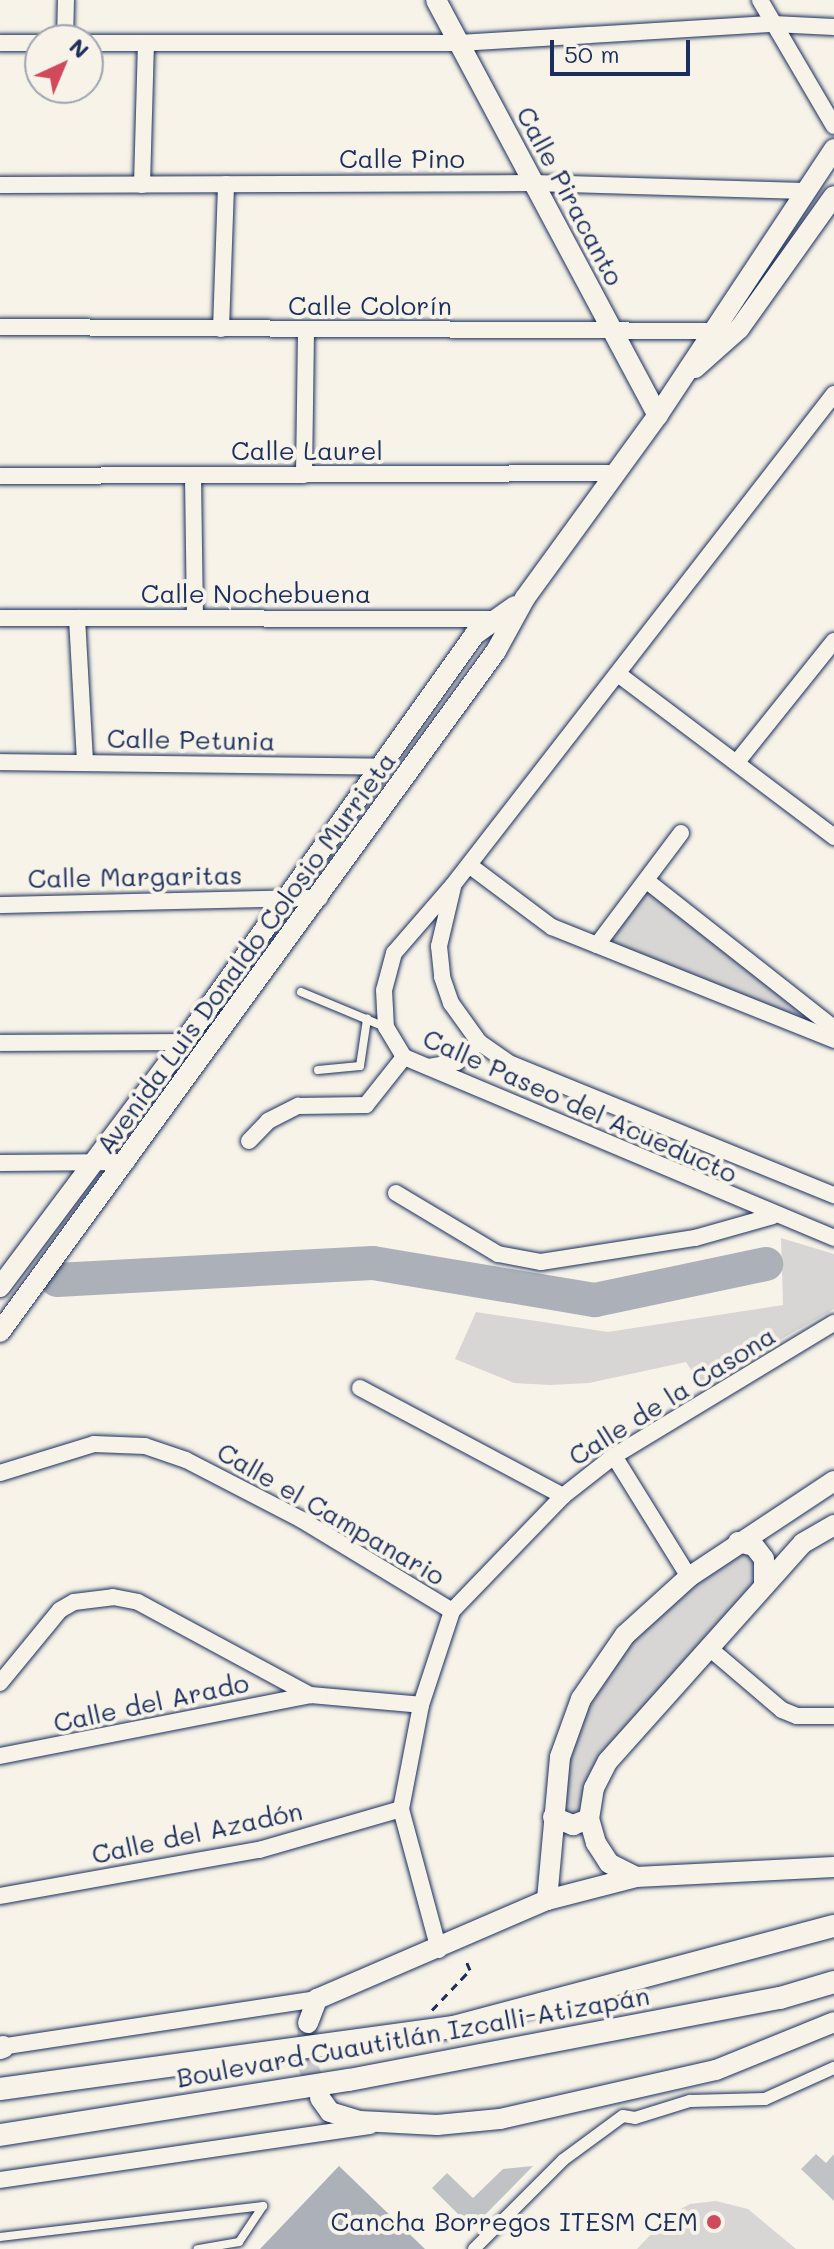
<!DOCTYPE html>
<meta charset="utf-8">
<style>
body{margin:0}
#map{position:relative;width:834px;height:2249px;overflow:hidden;background:#f7f3e8;font-family:Mali,sans-serif}
div>[style]{position:absolute}
.green>*{inset:0;background:#d7d6d4}
.water>*{inset:0;background:#acb0b9}
.river>*{height:34px;margin:-17px;padding:0 17px;transform-origin:17px;border-radius:17px;background:#acb0b9}
.building>*{inset:0;background:#c0c3c5}
.tertiary-tunnel>*{height:20px;margin-top:-10px;transform-origin:0;background:repeating-linear-gradient(90deg,#cbcccc 0 20px,transparent 0 30px)}
.path>*{height:3px;margin-top:-1.5px;transform-origin:0;background:repeating-linear-gradient(90deg,#1b2f5e 0 8px,transparent 0 14px)}
.roads{filter:drop-shadow(0 0 2px #1b2f5e) drop-shadow(0 0 2px #1b2f5e)}
.service>*{height:8px;margin:-4px;padding:0 4px;transform-origin:4px;border-radius:4px;background:#f7f3e8}
.pedestrian>*{height:12px;margin:-6px;padding:0 6px;transform-origin:6px;border-radius:6px;background:#f7f3e8}
.minor>*{height:16px;margin:-8px;padding:0 8px;transform-origin:8px;border-radius:8px;background:#f7f3e8}
.tertiary>*{height:20px;margin:-10px;padding:0 10px;transform-origin:10px;border-radius:10px;background:#f7f3e8}
.secondary>*{height:22px;margin:-11px;padding:0 11px;transform-origin:11px;border-radius:11px;background:#f7f3e8}
.dots>*{width:22px;height:22px;translate:-50% -50%;box-sizing:border-box;border:4px solid #f7f3e8;border-radius:50%}
span{translate:-50% -50%;white-space:nowrap;text-align:center;line-height:1.15;-webkit-text-stroke:8px #f7f3e8;paint-order:stroke}
.street-label{font-size:26px;color:#1b2f5e}
.poi-label{font-size:26px;color:#1b2f5e}
.right{translate:-100% -50%;text-align:right}
.north{position:absolute;left:24px;top:24px;width:80px;height:80px;box-sizing:border-box;background:#f7f3e8;border:2px solid #9fa5b1;border-radius:50%;rotate:44deg;font-size:22px;font-weight:700;line-height:32px;text-align:center;color:#1b2f5e}
.north::after{content:'';display:block;margin:auto;width:28px;height:36px;background:#d1495b;clip-path:polygon(50% 0,100% 100%,50% 72%,0 100%)}
.scale{position:absolute;left:550px;top:40px;width:140px;height:36px;box-sizing:border-box;border:4px solid #1b2f5e;border-top:0;padding-left:10px;font-size:24px;line-height:28px;white-space:nowrap;color:#1b2f5e;-webkit-text-stroke:6px #f7f3e8;paint-order:stroke}
</style>
<div id="map">
<div class="green">
<i style="clip-path:polygon(648px 886px,834px 1034px,604px 943px)"></i>
<i style="clip-path:polygon(781px 1238px,834px 1254px,834px 1309px,701px 1385px,686px 1362px,589px 1383px,550px 1385px,514px 1383px,455px 1359px,476px 1312px,608px 1332px,783px 1305px)"></i>
<i style="clip-path:polygon(741px 1551px,755px 1559px,759px 1584px,607px 1751px,584px 1815px,561px 1813px,565px 1757px,585px 1701px,636px 1631px,697px 1577px)"></i>
<i style="clip-path:polygon(716px 2201px,748px 2209px,796px 2249px,637px 2249px,669px 2215px,690px 2204px)"></i>
</div>
<div class="water">
<i style="clip-path:polygon(339px 2166px,425px 2249px,260px 2249px)"></i>
</div>
<div class="river">
<i style="left:57px;top:1280px;width:316px;rotate:-3.1deg"></i>
<i style="left:373px;top:1263px;width:225px;rotate:9.5deg"></i>
<i style="left:595px;top:1300px;width:175px;rotate:-11.9deg"></i>
</div>
<div class="building">
<i style="clip-path:polygon(816px 2154px,826px 2163px,834px 2154px,834px 2201px,801px 2169px)"></i>
<i style="clip-path:polygon(533px 2166px,472px 2228px,432px 2188px,447px 2173px,473px 2198px,503px 2169px)"></i>
</div>
<div class="tertiary-tunnel">
<i style="left:308px;top:2023px;width:38px;rotate:93deg"></i>
<i style="left:306px;top:2061px;width:40px;rotate:69deg"></i>
</div>
<div class="path">
<i style="left:432px;top:2010px;width:55px;rotate:-46.5deg"></i>
<i style="left:470px;top:1970px;width:13px;rotate:-113deg"></i>
</div>
<div class="roads">
<div class="service">
<i style="left:301px;top:992px;width:91px;rotate:22.6deg"></i>
<i style="left:318px;top:1070px;width:42px;rotate:-5.4deg"></i>
<i style="left:360px;top:1066px;width:48px;rotate:-81.5deg"></i>
<i style="left:0;top:2237px;width:265px;rotate:-6.7deg"></i>
<i style="left:263px;top:2206px;width:43px;rotate:123.7deg"></i>
<i style="left:239px;top:2242px;width:42px;rotate:170.3deg"></i>
</div>
<div class="pedestrian">
<i style="left:474px;top:2249px;width:126px;rotate:-45deg"></i>
<i style="left:563px;top:2160px;width:74px;rotate:-36.3deg"></i>
<i style="left:623px;top:2116px;width:12px;rotate:9deg"></i>
<i style="left:635px;top:2118px;width:58px;rotate:-17.2deg"></i>
<i style="left:690px;top:2101px;width:75px;rotate:-1.5deg"></i>
<i style="left:765px;top:2099px;width:76px;rotate:-24.2deg"></i>
</div>
<div class="minor">
<i style="left:760px;top:0;width:146px;rotate:59.6deg"></i>
<i style="left:65px;top:40px;width:40px;rotate:-88.6deg"></i>
<i style="left:0;top:43px;width:40px"></i>
<i style="left:88px;top:43px;width:371px"></i>
<i style="left:459px;top:43px;width:315px;rotate:-3.5deg"></i>
<i style="left:773px;top:24px;width:61px;rotate:2.8deg"></i>
<i style="left:0;top:185px;width:533px;rotate:-0.21deg"></i>
<i style="left:533px;top:183px;width:271px;rotate:1.7deg"></i>
<i style="left:142px;top:185px;width:142px;rotate:-88.4deg"></i>
<i style="left:0;top:327px;width:721px;rotate:0.32deg"></i>
<i style="left:221px;top:329px;width:145px;rotate:-88deg"></i>
<i style="left:834px;top:394px;width:621px;rotate:127.81deg"></i>
<i style="left:453px;top:885px;width:90px;rotate:130.9deg"></i>
<i style="left:394px;top:953px;width:38px;rotate:105deg"></i>
<i style="left:384px;top:990px;width:37px;rotate:87deg"></i>
<i style="left:386px;top:1027px;width:35px;rotate:59deg"></i>
<i style="left:404px;top:1057px;width:467px;rotate:22.8deg"></i>
<i style="left:304px;top:475px;width:145px;rotate:-89.2deg"></i>
<i style="left:0;top:476px;width:614px;rotate:-0.28deg"></i>
<i style="left:193px;top:476px;width:142px;rotate:89.2deg"></i>
<i style="left:0;top:618px;width:502px;rotate:0.11deg"></i>
<i style="left:77px;top:618px;width:145px;rotate:86.8deg"></i>
<i style="left:618px;top:674px;width:271px;rotate:37deg"></i>
<i style="left:0;top:762px;width:382px;rotate:0.7deg"></i>
<i style="left:737px;top:762px;width:155px;rotate:-51.3deg"></i>
<i style="left:469px;top:865px;width:104px;rotate:36.8deg"></i>
<i style="left:552px;top:927px;width:304px;rotate:21.8deg"></i>
<i style="left:647px;top:881px;width:238px;rotate:38.2deg"></i>
<i style="left:453px;top:887px;width:61px;rotate:103.3deg"></i>
<i style="left:439px;top:946px;width:31px;rotate:84deg"></i>
<i style="left:442px;top:977px;width:28px;rotate:71deg"></i>
<i style="left:451px;top:1003px;width:48px;rotate:54.3deg"></i>
<i style="left:479px;top:1042px;width:39px;rotate:35deg"></i>
<i style="left:511px;top:1064px;width:349px;rotate:22.1deg"></i>
<i style="left:0;top:905px;width:320px;rotate:-1.3deg"></i>
<i style="left:597px;top:945px;width:140px;rotate:-53.1deg"></i>
<i style="left:0;top:1043px;width:184px;rotate:-0.3deg"></i>
<i style="left:429px;top:1067px;width:28px;rotate:-10deg"></i>
<i style="left:457px;top:1062px;width:30px;rotate:-42deg"></i>
<i style="left:249px;top:1141px;width:28px;rotate:-46deg"></i>
<i style="left:268px;top:1121px;width:34px;rotate:-27deg"></i>
<i style="left:298px;top:1106px;width:68px;rotate:-0.8deg"></i>
<i style="left:366px;top:1105px;width:61px;rotate:-51.6deg"></i>
<i style="left:0;top:1163px;width:127px;rotate:-0.5deg"></i>
<i style="left:396px;top:1193px;width:119px;rotate:30.9deg"></i>
<i style="left:498px;top:1254px;width:44px;rotate:10.5deg"></i>
<i style="left:541px;top:1262px;width:156px;rotate:-8.9deg"></i>
<i style="left:695px;top:1238px;width:81px;rotate:-15.8deg"></i>
<i style="left:360px;top:1388px;width:230px;rotate:28deg"></i>
<i style="left:614px;top:1456px;width:142px;rotate:58.2deg"></i>
<i style="left:0;top:1473px;width:98px;rotate:-17.1deg"></i>
<i style="left:94px;top:1444px;width:51px;rotate:2.2deg"></i>
<i style="left:145px;top:1446px;width:43px;rotate:18.9deg"></i>
<i style="left:186px;top:1460px;width:131px;rotate:27.3deg"></i>
<i style="left:302px;top:1520px;width:175px;rotate:31.2deg"></i>
<i style="left:708px;top:1647px;width:97px;rotate:40.4deg"></i>
<i style="left:782px;top:1710px;width:16px;rotate:22deg"></i>
<i style="left:797px;top:1716px;width:37px"></i>
<i style="left:0;top:1683px;width:94px;rotate:-50.6deg"></i>
<i style="left:60px;top:1610px;width:16px;rotate:-30deg"></i>
<i style="left:74px;top:1602px;width:39px;rotate:-7deg"></i>
<i style="left:113px;top:1597px;width:25px;rotate:11deg"></i>
<i style="left:138px;top:1602px;width:196px;rotate:28.4deg"></i>
<i style="left:0;top:1756px;width:316px;rotate:-11.1deg"></i>
<i style="left:310px;top:1695px;width:111px;rotate:5.1deg"></i>
<i style="left:0;top:1896px;width:263px;rotate:-10.1deg"></i>
<i style="left:259px;top:1850px;width:148px;rotate:-16.1deg"></i>
<i style="left:439px;top:1950px;width:146px;rotate:-105.1deg"></i>
<i style="left:401px;top:1809px;width:106px;rotate:-79.1deg"></i>
<i style="left:421px;top:1705px;width:99px;rotate:-71.7deg"></i>
<i style="left:452px;top:1611px;width:160px;rotate:-46deg"></i>
<i style="left:563px;top:1496px;width:65px;rotate:-38.1deg"></i>
<i style="left:614px;top:1456px;width:257px;rotate:-31.2deg"></i>
<i style="left:0;top:2047px;width:321px;rotate:-8.6deg"></i>
<i style="left:0;top:2180px;width:374px;rotate:-8.3deg"></i>
</div>
<div class="tertiary">
<i style="left:436px;top:0;width:471px;rotate:61.9deg"></i>
<i style="left:695px;top:368px;width:59px;rotate:-41.6deg"></i>
<i style="left:739px;top:329px;width:163px;rotate:-54.5deg"></i>
<i style="left:0;top:1287px;width:306px;rotate:-53.1deg"></i>
<i style="left:184px;top:1042px;width:500px;rotate:-54.5deg"></i>
<i style="left:474px;top:635px;width:50px;rotate:-35.3deg"></i>
<i style="left:0;top:1332px;width:842px;rotate:-53.93deg"></i>
<i style="left:496px;top:651px;width:60px;rotate:-61.3deg"></i>
<i style="left:525px;top:598px;width:226px;rotate:-54deg"></i>
<i style="left:658px;top:415px;width:319px;rotate:-56.5deg"></i>
<i style="left:738px;top:1542px;width:16px;rotate:14deg"></i>
<i style="left:754px;top:1546px;width:16px;rotate:52deg"></i>
<i style="left:764px;top:1559px;width:27px;rotate:90deg"></i>
<i style="left:553px;top:1817px;width:22px;rotate:22deg"></i>
<i style="left:573px;top:1825px;width:17px;rotate:-21deg"></i>
<i style="left:636px;top:1877px;width:30px;rotate:-153deg"></i>
<i style="left:609px;top:1863px;width:24px;rotate:-123deg"></i>
<i style="left:596px;top:1843px;width:25px;rotate:-106deg"></i>
<i style="left:589px;top:1819px;width:31px;rotate:-81deg"></i>
<i style="left:594px;top:1788px;width:30px;rotate:-63deg"></i>
<i style="left:608px;top:1761px;width:292px;rotate:-48.2deg"></i>
<i style="left:803px;top:1543px;width:36px;rotate:-30deg"></i>
<i style="left:547px;top:1900px;width:144px;rotate:-84.8deg"></i>
<i style="left:560px;top:1757px;width:62px;rotate:-70.1deg"></i>
<i style="left:581px;top:1699px;width:78px;rotate:-55.5deg"></i>
<i style="left:625px;top:1635px;width:86px;rotate:-42.2deg"></i>
<i style="left:689px;top:1577px;width:174px;rotate:-33.5deg"></i>
<i style="left:308px;top:2023px;width:26px;rotate:-69deg"></i>
<i style="left:317px;top:1999px;width:250px;rotate:-23.3deg"></i>
<i style="left:547px;top:1900px;width:92px;rotate:-14.5deg"></i>
<i style="left:636px;top:1877px;width:198px;rotate:-2.9deg"></i>
<i style="left:320px;top:2098px;width:17px;rotate:54deg"></i>
<i style="left:330px;top:2112px;width:31px;rotate:17deg"></i>
<i style="left:360px;top:2121px;width:77px;rotate:3deg"></i>
<i style="left:437px;top:2125px;width:63px;rotate:-5.4deg"></i>
<i style="left:500px;top:2119px;width:221px;rotate:-12.8deg"></i>
<i style="left:716px;top:2070px;width:127px;rotate:-22.1deg"></i>
</div>
<div class="secondary">
<i style="left:0;top:2048px;width:3px;rotate:-18deg"></i>
<i style="left:0;top:2089px;width:458px;rotate:-7.8deg"></i>
<i style="left:454px;top:2027px;width:393px;rotate:-14.9deg"></i>
<i style="left:0;top:2135px;width:353px;rotate:-9deg"></i>
<i style="left:349px;top:2080px;width:439px;rotate:-10.8deg"></i>
<i style="left:780px;top:1998px;width:56px;rotate:-16.5deg"></i>
</div>
</div>
<div class="dots">
<i style="left:714px;top:2222px;background:#d1495b"></i>
</div>
<div class="street-label">
<span style="left:402px;top:159px">Calle Pino</span>
<span style="left:570px;top:196px;rotate:62deg">Calle Piracanto</span>
<span style="left:370px;top:306px">Calle Colorín</span>
<span style="left:307px;top:451px">Calle Laurel</span>
<span style="left:256px;top:594px">Calle Nochebuena</span>
<span style="left:191px;top:740px;rotate:1deg">Calle Petunia</span>
<span style="left:135px;top:877px;rotate:-1deg">Calle Margaritas</span>
<span style="left:246px;top:953px;rotate:-54deg">Avenida Luis Donaldo Colosio Murrieta</span>
<span style="left:580px;top:1106px;rotate:24deg">Calle Paseo del Acueducto</span>
<span style="left:672px;top:1396px;rotate:-32deg">Calle de la Casona</span>
<span style="left:331px;top:1514px;rotate:30deg">Calle el Campanario</span>
<span style="left:151px;top:1703px;rotate:-12deg">Calle del Arado</span>
<span style="left:197px;top:1833px;rotate:-12deg">Calle del Azadón</span>
<span style="left:413px;top:2037px;rotate:-10deg">Boulevard Cuautitlán Izcalli-Atizapán</span>
</div>
<div class="poi-label">
<span class="right" style="left:698px;top:2222px">Cancha Borregos ITESM CEM</span>
</div>
<div class="north">N</div>
<div class="scale">50 m</div>
</div>
